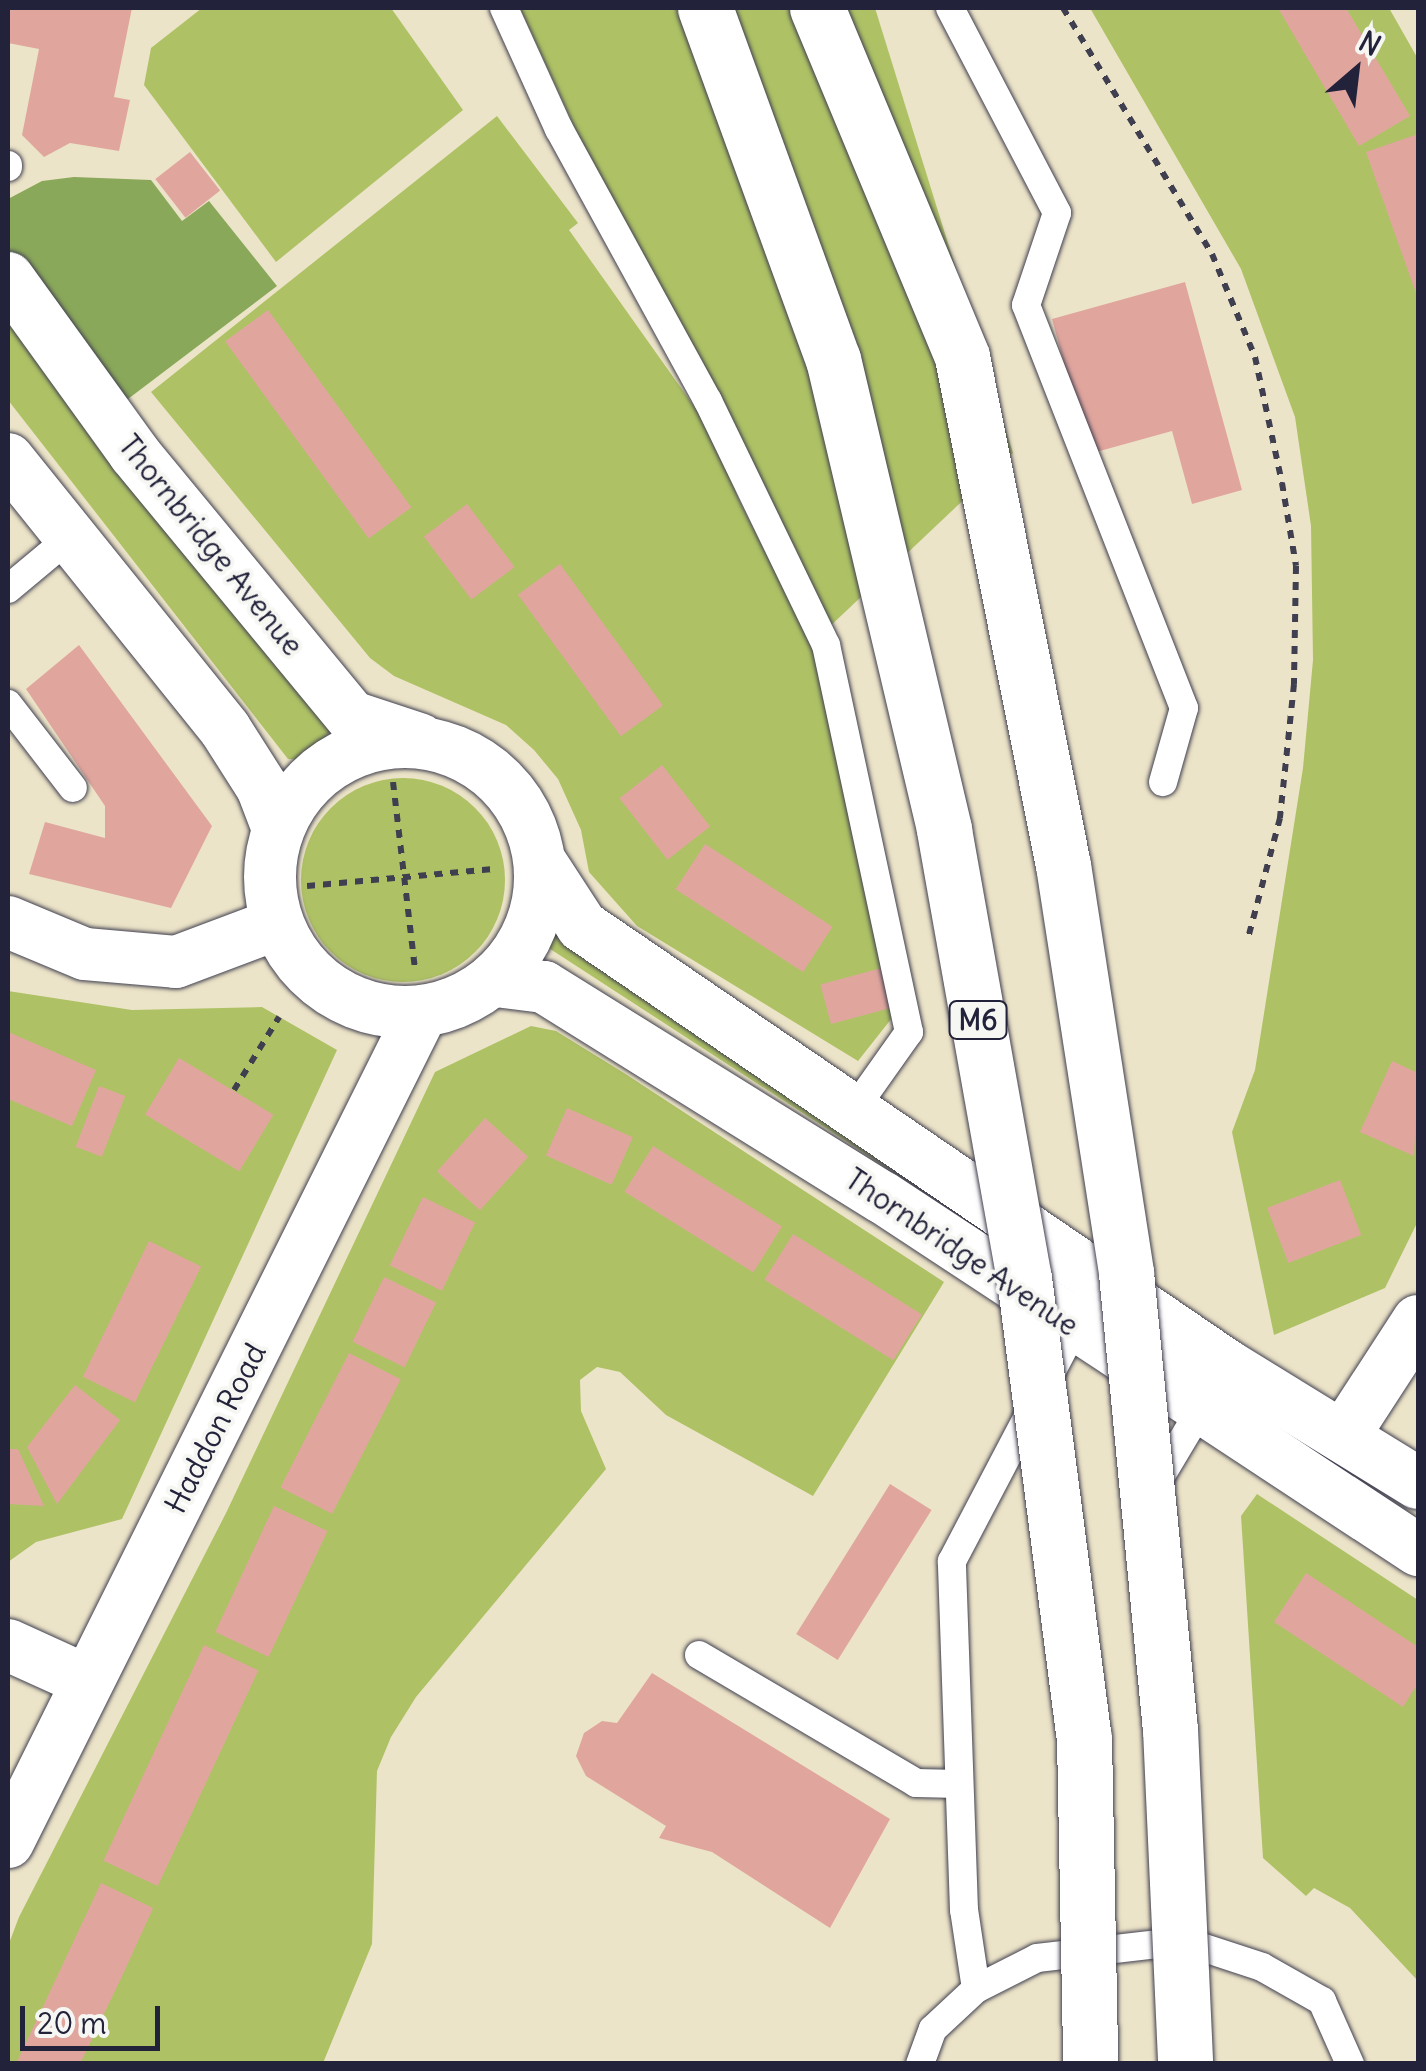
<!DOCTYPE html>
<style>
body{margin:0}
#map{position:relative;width:1426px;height:2071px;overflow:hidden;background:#ece4c8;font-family:Delius,sans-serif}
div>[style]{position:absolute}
.green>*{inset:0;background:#aec265;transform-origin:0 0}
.round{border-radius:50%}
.forest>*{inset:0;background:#8aa85a}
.building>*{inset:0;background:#e0a69e;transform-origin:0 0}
.path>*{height:6px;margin-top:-3px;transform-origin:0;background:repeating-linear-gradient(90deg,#403f50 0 8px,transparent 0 16px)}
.roads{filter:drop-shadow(0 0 2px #403f50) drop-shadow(0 0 2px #403f50)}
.lane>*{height:28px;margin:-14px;padding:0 14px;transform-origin:14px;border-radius:14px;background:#fff}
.street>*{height:52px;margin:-26px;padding:0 26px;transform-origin:26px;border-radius:26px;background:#fff}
.street>.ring{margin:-26px;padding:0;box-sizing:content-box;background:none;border:52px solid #fff;border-radius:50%}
.bridges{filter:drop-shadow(0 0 2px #403f50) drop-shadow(0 0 2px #403f50)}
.highway-bridge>*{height:55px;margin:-27.5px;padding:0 27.5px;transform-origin:27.5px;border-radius:27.5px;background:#fff}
span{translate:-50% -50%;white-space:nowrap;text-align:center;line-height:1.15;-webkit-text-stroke:8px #f6f6f2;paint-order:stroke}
.shield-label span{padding:2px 8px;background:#f6f6f2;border:2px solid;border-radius:8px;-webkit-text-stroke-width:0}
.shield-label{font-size:28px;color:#22223b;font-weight:700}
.street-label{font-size:30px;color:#22223b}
.frame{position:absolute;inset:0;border:10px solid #22223b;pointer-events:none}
.north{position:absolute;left:1306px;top:20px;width:100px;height:100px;-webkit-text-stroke:8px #f6f6f2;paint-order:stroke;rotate:28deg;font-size:28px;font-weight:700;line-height:40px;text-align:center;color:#22223b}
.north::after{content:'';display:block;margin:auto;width:35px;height:45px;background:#22223b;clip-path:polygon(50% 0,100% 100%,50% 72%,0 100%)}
.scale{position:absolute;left:20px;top:2006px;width:140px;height:45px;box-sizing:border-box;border:5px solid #22223b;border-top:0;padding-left:12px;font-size:30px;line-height:35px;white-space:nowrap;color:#22223b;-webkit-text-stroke:8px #f6f6f2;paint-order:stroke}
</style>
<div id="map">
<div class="green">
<i style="clip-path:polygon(202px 8px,391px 8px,463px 110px,276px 262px,144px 85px,151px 48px)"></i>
<i style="clip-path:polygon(520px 8px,875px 8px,1013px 453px,825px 631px,617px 220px)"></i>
<i style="clip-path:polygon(1090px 8px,1389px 8px,1418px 59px,1418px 1221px,1385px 1288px,1274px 1335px,1232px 1132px,1255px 1070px,1303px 768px,1313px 660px,1311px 526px,1295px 417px,1241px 269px)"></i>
<i style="clip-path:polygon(497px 116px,578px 223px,569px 230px,720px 443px,738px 498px,820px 660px,903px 1004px,858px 1061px,637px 926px,589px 872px,581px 830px,558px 779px,534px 750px,506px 725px,394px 676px,370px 658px,151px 392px)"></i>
<i style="clip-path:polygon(8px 300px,332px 729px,306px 760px,288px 759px,8px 400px)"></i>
<i class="round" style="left:301px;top:778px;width:204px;height:204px"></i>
<i style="left:557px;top:932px;width:449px;height:18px;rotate:33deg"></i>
<i style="clip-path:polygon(8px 991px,132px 1010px,262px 1007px,337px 1050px,122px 1519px,36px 1542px,8px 1562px)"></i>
<i style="clip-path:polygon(531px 1026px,556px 1031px,624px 1073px,944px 1282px,813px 1496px,666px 1415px,620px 1372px,597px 1367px,580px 1380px,581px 1411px,606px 1469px,416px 1697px,391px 1737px,377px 1771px,372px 1944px,323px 2063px,8px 2063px,8px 1946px,19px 1917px,226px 1513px,435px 1072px)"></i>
<i style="clip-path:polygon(1257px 1494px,1418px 1600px,1418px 1981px,1350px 1908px,1314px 1888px,1306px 1896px,1263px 1858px,1241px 1516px)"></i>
</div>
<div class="forest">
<i style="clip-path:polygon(74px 177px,151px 180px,182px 221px,209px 201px,277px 286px,124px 402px,8px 256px,8px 199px,42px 181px)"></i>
</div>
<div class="building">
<i style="clip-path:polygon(8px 8px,132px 8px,114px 97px,130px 100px,119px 151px,70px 143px,44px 157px,22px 135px,39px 49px,8px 43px)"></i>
<i style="clip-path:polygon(1278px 8px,1346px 8px,1410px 116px,1359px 146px)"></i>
<i style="clip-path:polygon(1418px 134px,1418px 299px,1366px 152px)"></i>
<i style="left:190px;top:152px;width:49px;height:44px;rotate:52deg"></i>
<i style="clip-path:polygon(1185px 282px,1242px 490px,1192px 504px,1172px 431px,1089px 454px,1052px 319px)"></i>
<i style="left:268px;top:310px;width:244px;height:53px;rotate:54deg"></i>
<i style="left:467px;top:504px;width:79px;height:54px;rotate:53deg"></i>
<i style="left:560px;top:564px;width:175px;height:52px;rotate:54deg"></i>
<i style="clip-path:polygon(79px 645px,212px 826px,171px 908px,29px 874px,45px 822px,105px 838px,105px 806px,26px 689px)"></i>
<i style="left:662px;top:765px;width:78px;height:54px;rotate:52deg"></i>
<i style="left:705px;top:844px;width:152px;height:54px;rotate:33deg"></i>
<i style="left:889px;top:966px;width:41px;height:71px;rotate:75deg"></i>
<i style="clip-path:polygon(8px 1032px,96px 1070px,72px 1126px,8px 1099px)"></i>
<i style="left:179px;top:1058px;width:110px;height:66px;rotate:31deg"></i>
<i style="clip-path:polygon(1392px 1061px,1418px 1073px,1414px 1156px,1360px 1132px)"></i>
<i style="left:99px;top:1086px;width:28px;height:65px;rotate:21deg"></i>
<i style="left:567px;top:1108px;width:72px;height:52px;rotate:24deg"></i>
<i style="left:485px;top:1118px;width:58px;height:72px;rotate:42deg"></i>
<i style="left:653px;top:1146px;width:152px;height:54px;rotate:32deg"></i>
<i style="left:1340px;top:1180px;width:59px;height:78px;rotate:69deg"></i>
<i style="left:423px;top:1197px;width:58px;height:76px;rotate:26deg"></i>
<i style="left:793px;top:1234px;width:152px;height:54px;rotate:32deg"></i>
<i style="left:149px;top:1241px;width:58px;height:151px;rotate:26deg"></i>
<i style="left:384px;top:1277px;width:58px;height:72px;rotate:26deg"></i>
<i style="left:349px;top:1353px;width:58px;height:151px;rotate:27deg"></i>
<i style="clip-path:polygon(75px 1385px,120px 1420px,57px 1504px,27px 1447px)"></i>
<i style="clip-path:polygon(8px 1449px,18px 1449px,44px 1506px,8px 1504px)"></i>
<i style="left:890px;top:1484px;width:49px;height:177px;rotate:32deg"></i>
<i style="left:274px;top:1506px;width:59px;height:139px;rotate:25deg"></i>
<i style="clip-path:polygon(1306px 1573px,1418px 1647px,1418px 1683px,1403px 1707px,1274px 1622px)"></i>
<i style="left:204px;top:1645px;width:60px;height:238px;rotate:25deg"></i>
<i style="clip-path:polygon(652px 1673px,890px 1819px,830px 1928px,712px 1852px,659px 1838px,666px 1826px,586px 1776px,576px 1756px,584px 1733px,602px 1721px,617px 1723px)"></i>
<i style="clip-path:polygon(101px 1883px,153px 1908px,124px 1972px,80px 2064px,16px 2064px)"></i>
</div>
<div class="path">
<i style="left:1063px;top:8px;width:288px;rotate:58.8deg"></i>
<i style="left:1212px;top:254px;width:112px;rotate:67.3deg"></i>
<i style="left:1255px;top:357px;width:129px;rotate:77.9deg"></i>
<i style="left:1282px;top:483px;width:84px;rotate:80.4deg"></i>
<i style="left:1296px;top:566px;width:118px;rotate:91deg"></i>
<i style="left:1294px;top:684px;width:135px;rotate:96deg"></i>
<i style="left:1280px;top:818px;width:124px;rotate:104.9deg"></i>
<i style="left:393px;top:782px;width:187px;rotate:83.3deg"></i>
<i style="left:307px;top:886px;width:187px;rotate:-5.2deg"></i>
<i style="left:234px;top:1090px;width:86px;rotate:-58.3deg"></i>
</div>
<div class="roads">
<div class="lane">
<i style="left:504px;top:8px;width:133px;rotate:65.6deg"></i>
<i style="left:559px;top:129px;width:310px;rotate:61.3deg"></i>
<i style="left:708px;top:401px;width:271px;rotate:64.2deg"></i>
<i style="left:826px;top:645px;width:396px;rotate:77.9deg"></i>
<i style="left:909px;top:1032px;width:97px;rotate:125.3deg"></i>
<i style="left:950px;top:8px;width:231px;rotate:62.4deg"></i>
<i style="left:1057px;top:213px;width:97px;rotate:108.6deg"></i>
<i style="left:1026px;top:305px;width:433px;rotate:68.6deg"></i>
<i style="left:1184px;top:708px;width:77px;rotate:105.8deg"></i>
<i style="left:8px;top:165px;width:2px;rotate:90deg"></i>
<i style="left:8px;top:589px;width:80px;rotate:-39.9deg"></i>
<i style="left:8px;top:704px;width:106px;rotate:52.3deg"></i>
<i style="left:1153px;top:1489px;width:107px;rotate:-59.1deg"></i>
<i style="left:699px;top:1655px;width:252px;rotate:30.5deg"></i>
<i style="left:916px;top:1783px;width:43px;rotate:1.3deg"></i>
<i style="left:976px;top:1989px;width:80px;rotate:-98.6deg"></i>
<i style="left:964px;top:1910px;width:349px;rotate:-92deg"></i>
<i style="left:952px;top:1561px;width:264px;rotate:-62.3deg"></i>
<i style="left:920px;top:2064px;width:37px;rotate:-70deg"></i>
<i style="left:933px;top:2029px;width:59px;rotate:-42.9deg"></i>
<i style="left:976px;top:1989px;width:68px;rotate:-26.9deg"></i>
<i style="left:1037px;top:1958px;width:147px;rotate:-6.6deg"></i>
<i style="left:1183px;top:1941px;width:83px;rotate:18.2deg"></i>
<i style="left:1262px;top:1967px;width:69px;rotate:29.5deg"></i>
<i style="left:1322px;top:2001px;width:69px;rotate:66deg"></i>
</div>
<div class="street">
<i style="left:8px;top:278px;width:216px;rotate:54.2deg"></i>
<i style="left:134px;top:453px;width:342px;rotate:50.5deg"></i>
<i style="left:352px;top:717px;width:71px;rotate:18.2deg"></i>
<i style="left:8px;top:459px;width:346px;rotate:51.2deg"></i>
<i style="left:225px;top:729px;width:69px;rotate:57.5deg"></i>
<i style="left:262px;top:787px;width:45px;rotate:69.1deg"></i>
<i class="ring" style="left:270px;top:742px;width:218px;height:218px"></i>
<i style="left:541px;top:863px;width:75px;rotate:56.9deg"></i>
<i style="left:582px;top:926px;width:779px;rotate:34.28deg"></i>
<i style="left:1226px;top:1365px;width:225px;rotate:31.6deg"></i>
<i style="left:8px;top:922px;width:83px;rotate:22.6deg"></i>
<i style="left:85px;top:954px;width:91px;rotate:5deg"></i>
<i style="left:176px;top:962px;width:108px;rotate:-20.6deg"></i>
<i style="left:496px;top:981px;width:48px;rotate:7.1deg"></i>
<i style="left:544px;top:987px;width:398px;rotate:31.9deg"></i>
<i style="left:882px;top:1197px;width:642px;rotate:33.37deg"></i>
<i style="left:1344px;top:1435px;width:136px;rotate:-57deg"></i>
<i style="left:8px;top:1645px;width:85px;rotate:24.4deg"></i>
<i style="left:8px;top:1842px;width:925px;rotate:-63.49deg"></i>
</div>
</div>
<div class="bridges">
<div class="highway-bridge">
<i style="left:705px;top:8px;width:374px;rotate:70deg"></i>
<i style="left:833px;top:359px;width:484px;rotate:76.7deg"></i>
<i style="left:944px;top:830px;width:455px;rotate:79.9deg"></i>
<i style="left:1024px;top:1278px;width:464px;rotate:82.6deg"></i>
<i style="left:1084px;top:1738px;width:326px;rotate:88.9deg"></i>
<i style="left:817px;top:8px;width:378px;rotate:67.4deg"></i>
<i style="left:962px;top:357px;width:518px;rotate:78.76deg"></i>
<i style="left:1063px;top:865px;width:413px;rotate:81.2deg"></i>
<i style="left:1126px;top:1273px;width:458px;rotate:84.5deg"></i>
<i style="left:1170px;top:1729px;width:335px;rotate:87.4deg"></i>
</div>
</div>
<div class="shield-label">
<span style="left:978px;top:1020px">M6</span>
</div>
<div class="street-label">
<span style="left:211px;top:545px;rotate:51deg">Thornbridge Avenue</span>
<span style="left:962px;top:1252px;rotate:34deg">Thornbridge Avenue</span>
<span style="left:215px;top:1428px;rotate:-63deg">Haddon Road</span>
</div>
<div class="frame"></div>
<div class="north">N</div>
<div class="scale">20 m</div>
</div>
